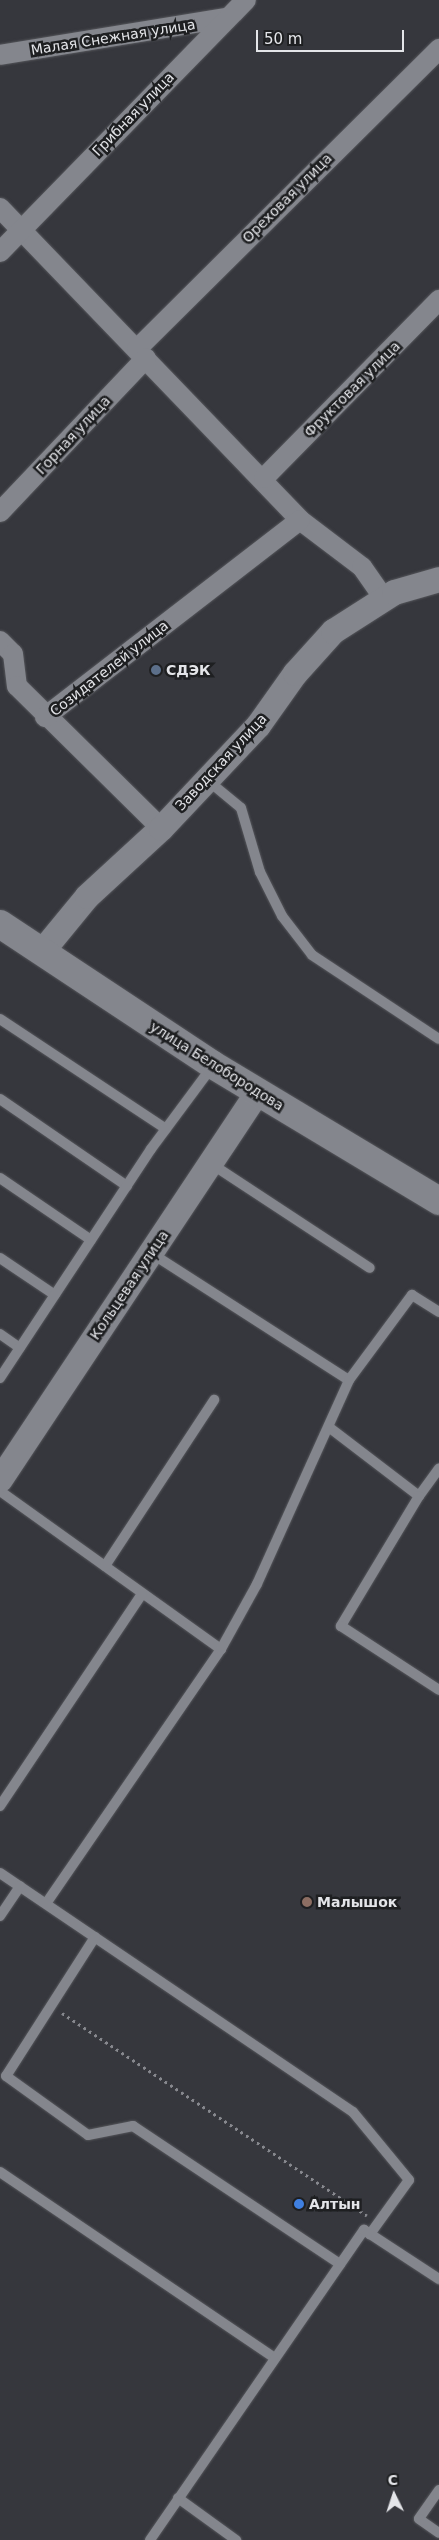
<!DOCTYPE html>
<meta charset="utf-8">
<style>
body{margin:0}
#map{position:relative;width:439px;height:2540px;overflow:hidden;background:#36373d;font-family:"DejaVu Sans",sans-serif}
div>[style]{position:absolute}
.path>*{height:3px;margin-top:-1.5px;transform-origin:0;background:repeating-linear-gradient(90deg,#87888e 0 2.5px,transparent 0 6.5px)}
.roads{filter:drop-shadow(0 0 1px #55565b) drop-shadow(0 0 1px #55565b)}
.service>*{height:10px;margin:-5px;padding:0 5px;transform-origin:5px;border-radius:5px;background:#84868d}
.minor>*{height:20px;margin:-10px;padding:0 10px;transform-origin:10px;border-radius:10px;background:#84868d}
.tertiary>*{height:25px;margin:-12.5px;padding:0 12.5px;transform-origin:12.5px;border-radius:12.5px;background:#84868d}
.secondary>*{height:28px;margin:-14px;padding:0 14px;transform-origin:14px;border-radius:14px;background:#84868d}
.dots>*{width:14px;height:14px;translate:-50% -50%;box-sizing:border-box;border:2px solid #1e1f21;border-radius:50%}
span{translate:-50% -50%;white-space:nowrap;text-align:center;line-height:1.15;-webkit-text-stroke:5px #1e1f21;paint-order:stroke}
.street-label{font-size:14px;color:#e4e5e9}
.poi-label{font-size:14px;color:#e4e5e9;font-weight:700}
.left{translate:0 -50%;text-align:left}
.north{position:absolute;left:369px;top:2470px;width:50px;height:50px;-webkit-text-stroke:4px #1e1f21;paint-order:stroke;rotate:356deg;font-size:14px;font-weight:700;line-height:20px;text-align:center;color:#e4e5e9}
.north::after{content:'';display:block;margin:auto;width:18px;height:22px;background:#e4e5e9;clip-path:polygon(50% 0,100% 100%,50% 72%,0 100%)}
.scale{position:absolute;left:256px;top:30px;width:148px;height:22px;box-sizing:border-box;border:2px solid #e4e5e9;border-top:0;padding-left:6px;font-size:15px;line-height:18px;white-space:nowrap;color:#e4e5e9;-webkit-text-stroke:4px #1e1f21;paint-order:stroke}
</style>
<div id="map">
<div class="path">
<i style="left:62px;top:2013px;width:366px;rotate:33.6deg"></i>
</div>
<div class="roads">
<div class="service">
<i style="left:206px;top:779px;width:45px;rotate:39.6deg"></i>
<i style="left:241px;top:808px;width:67px;rotate:73.5deg"></i>
<i style="left:260px;top:872px;width:49px;rotate:63.4deg"></i>
<i style="left:282px;top:916px;width:49px;rotate:52.4deg"></i>
<i style="left:312px;top:955px;width:152px;rotate:33.5deg"></i>
<i style="left:0;top:1019px;width:199px;rotate:33.5deg"></i>
<i style="left:0;top:1099px;width:154px;rotate:34.4deg"></i>
<i style="left:210px;top:1163px;width:191px;rotate:33.3deg"></i>
<i style="left:0;top:1178px;width:110px;rotate:34.3deg"></i>
<i style="left:151px;top:1253px;width:235px;rotate:32.7deg"></i>
<i style="left:0;top:1258px;width:66px;rotate:33.9deg"></i>
<i style="left:0;top:1334px;width:24px;rotate:35deg"></i>
<i style="left:0;top:1378px;width:274px;rotate:-56.6deg"></i>
<i style="left:151px;top:1149px;width:102px;rotate:-53.4deg"></i>
<i style="left:330px;top:1428px;width:112px;rotate:37.4deg"></i>
<i style="left:419px;top:1496px;width:34px;rotate:-54deg"></i>
<i style="left:0;top:1491px;width:272px;rotate:35.6deg"></i>
<i style="left:221px;top:1649px;width:309px;rotate:124.5deg"></i>
<i style="left:419px;top:1496px;width:152px;rotate:121deg"></i>
<i style="left:341px;top:1626px;width:117px;rotate:33.1deg"></i>
<i style="left:105px;top:1566px;width:199px;rotate:-56.7deg"></i>
<i style="left:221px;top:1649px;width:74px;rotate:-61deg"></i>
<i style="left:257px;top:1584px;width:224px;rotate:-65.7deg"></i>
<i style="left:349px;top:1380px;width:106px;rotate:-53.5deg"></i>
<i style="left:412px;top:1295px;width:32px;rotate:32deg"></i>
<i style="left:0;top:1806px;width:255px;rotate:-56.2deg"></i>
<i style="left:0;top:1873px;width:426px;rotate:34.1deg"></i>
<i style="left:353px;top:2112px;width:88px;rotate:50.5deg"></i>
<i style="left:409px;top:2180px;width:67px;rotate:125.8deg"></i>
<i style="left:0;top:1916px;width:36px;rotate:-56deg"></i>
<i style="left:95px;top:1937px;width:165px;rotate:122.6deg"></i>
<i style="left:6px;top:2076px;width:101px;rotate:35.7deg"></i>
<i style="left:88px;top:2135px;width:46px;rotate:-11.3deg"></i>
<i style="left:133px;top:2126px;width:249px;rotate:33.7deg"></i>
<i style="left:0;top:2172px;width:332px;rotate:34.1deg"></i>
<i style="left:439px;top:2490px;width:35px;rotate:125deg"></i>
<i style="left:419px;top:2519px;width:24px;rotate:35deg"></i>
<i style="left:178px;top:2498px;width:72px;rotate:35.9deg"></i>
<i style="left:150px;top:2540px;width:377px;rotate:-55.4deg"></i>
<i style="left:364px;top:2230px;width:90px;rotate:33.2deg"></i>
</div>
<div class="minor">
<i style="left:0;top:55px;width:230px;rotate:-9.3deg"></i>
<i style="left:0;top:208px;width:433px;rotate:46.1deg"></i>
<i style="left:300px;top:520px;width:78px;rotate:37.2deg"></i>
<i style="left:362px;top:567px;width:39px;rotate:55deg"></i>
<i style="left:0;top:252px;width:352px;rotate:-45.7deg"></i>
<i style="left:137px;top:349px;width:426px;rotate:-44.8deg"></i>
<i style="left:264px;top:478px;width:250px;rotate:-45.5deg"></i>
<i style="left:0;top:512px;width:212px;rotate:-46.5deg"></i>
<i style="left:0;top:641px;width:18px;rotate:45deg"></i>
<i style="left:13px;top:654px;width:32px;rotate:83deg"></i>
<i style="left:17px;top:686px;width:202px;rotate:44.6deg"></i>
<i style="left:45px;top:717px;width:322px;rotate:-37.7deg"></i>
</div>
<div class="tertiary">
<i style="left:41px;top:952px;width:72px;rotate:-50.6deg"></i>
<i style="left:87px;top:896px;width:100px;rotate:-42.6deg"></i>
<i style="left:161px;top:828px;width:141px;rotate:-46.7deg"></i>
<i style="left:258px;top:725px;width:64px;rotate:-54.6deg"></i>
<i style="left:295px;top:673px;width:57px;rotate:-47.9deg"></i>
<i style="left:333px;top:631px;width:72px;rotate:-32.6deg"></i>
<i style="left:394px;top:592px;width:47px;rotate:-16.1deg"></i>
<i style="left:0;top:1479px;width:466px;rotate:-56.4deg"></i>
</div>
<div class="secondary">
<i style="left:0;top:924px;width:255px;rotate:33.5deg"></i>
<i style="left:213px;top:1065px;width:264px;rotate:31deg"></i>
</div>
</div>
<div class="dots">
<i style="left:156px;top:670px;background:#5c6f8a"></i>
<i style="left:307px;top:1902px;background:#8d6e63"></i>
<i style="left:299px;top:2204px;background:#3f7fe0"></i>
</div>
<div class="street-label">
<span style="left:113px;top:37px;rotate:-9deg">Малая Снежная улица</span>
<span style="left:133px;top:114px;rotate:-46deg">Грибная улица</span>
<span style="left:287px;top:198px;rotate:-45deg">Ореховая улица</span>
<span style="left:352px;top:389px;rotate:-45deg">Фруктовая улица</span>
<span style="left:73px;top:435px;rotate:-47deg">Горная улица</span>
<span style="left:109px;top:668px;rotate:-38deg">Созидателей улица</span>
<span style="left:221px;top:762px;rotate:-47deg">Заводская улица</span>
<span style="left:217px;top:1066px;rotate:32deg">улица Белобородова</span>
<span style="left:129px;top:1285px;rotate:-56deg">Кольцевая улица</span>
</div>
<div class="poi-label">
<span class="left" style="left:166px;top:670px">СДЭК</span>
<span class="left" style="left:317px;top:1902px">Малышок</span>
<span class="left" style="left:309px;top:2204px">Алтын</span>
</div>
<div class="north">С</div>
<div class="scale">50 m</div>
</div>
